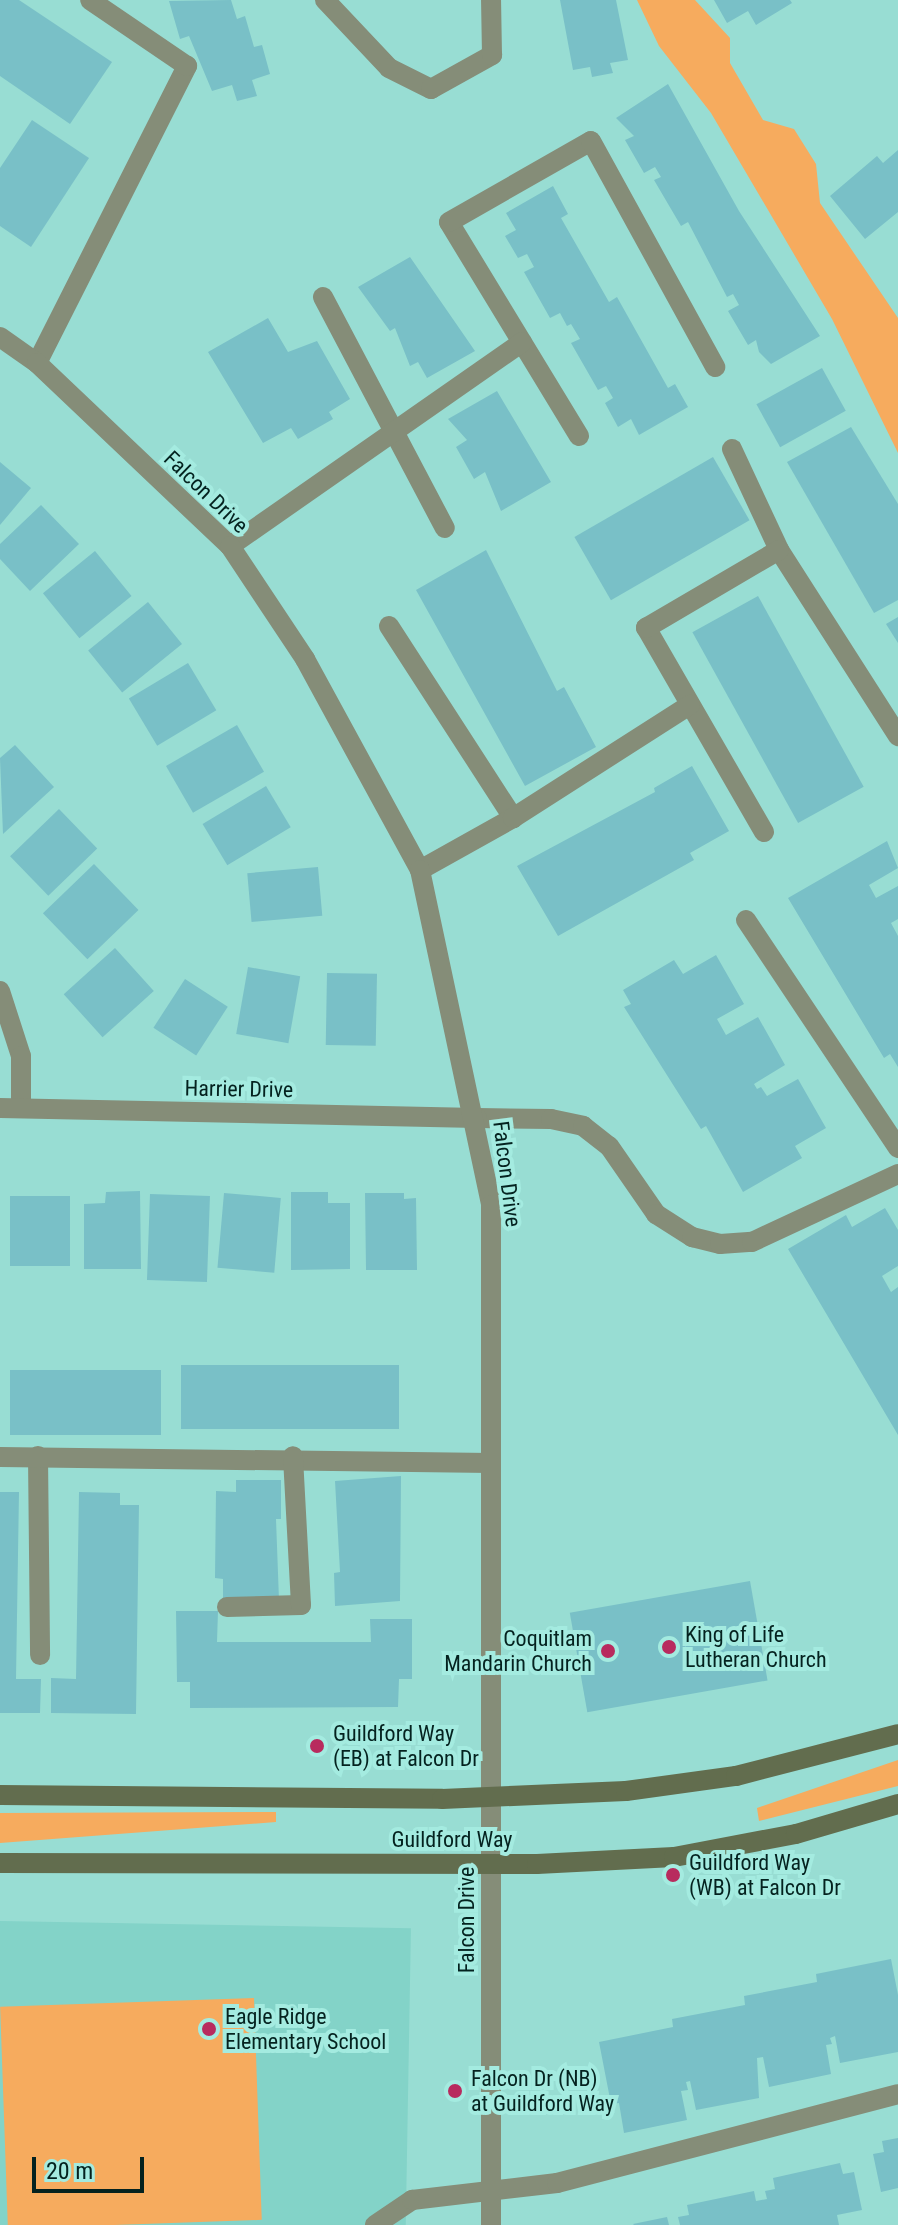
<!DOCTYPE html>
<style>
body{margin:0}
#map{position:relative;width:898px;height:2225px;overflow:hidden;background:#98ddd3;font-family:"Roboto Condensed",sans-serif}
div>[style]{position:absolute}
.built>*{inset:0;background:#83d3c8;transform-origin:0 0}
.green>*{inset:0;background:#f6ab5e;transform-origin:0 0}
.building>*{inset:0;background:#79c0c7;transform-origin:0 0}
.service>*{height:20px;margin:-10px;padding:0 10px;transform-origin:10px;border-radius:10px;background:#858d78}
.minor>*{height:20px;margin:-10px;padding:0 10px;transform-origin:10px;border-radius:10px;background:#858d78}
.tertiary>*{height:20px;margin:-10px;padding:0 10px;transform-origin:10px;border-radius:10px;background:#858d78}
.secondary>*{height:20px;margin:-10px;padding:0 10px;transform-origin:10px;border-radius:10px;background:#626d4e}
.dots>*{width:22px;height:22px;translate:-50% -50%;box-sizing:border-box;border:4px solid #a4ebe0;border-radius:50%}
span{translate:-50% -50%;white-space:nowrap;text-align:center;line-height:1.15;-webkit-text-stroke:8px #a4ebe0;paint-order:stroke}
.street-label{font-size:22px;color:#04221f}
.poi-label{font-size:22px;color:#04221f}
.left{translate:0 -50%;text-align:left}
.right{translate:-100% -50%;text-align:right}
.scale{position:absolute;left:32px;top:2157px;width:112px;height:36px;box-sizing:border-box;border:4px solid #04221f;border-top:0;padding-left:10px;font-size:24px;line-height:28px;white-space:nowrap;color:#04221f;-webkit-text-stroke:6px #a4ebe0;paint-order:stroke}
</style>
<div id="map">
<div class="built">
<i style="left:0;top:1921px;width:411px;height:304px;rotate:1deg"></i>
</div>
<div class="green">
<i style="clip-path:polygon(637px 0,695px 0,730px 38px,730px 63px,763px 120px,794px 129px,816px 164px,820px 203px,898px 318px,898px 453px,832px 319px,711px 113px,659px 46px)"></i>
<i style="clip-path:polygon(898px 1760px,898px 1786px,759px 1821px,757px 1808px)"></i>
<i style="clip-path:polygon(276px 1812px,276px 1822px,0 1843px,0 1813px)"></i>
<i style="left:254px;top:1998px;width:222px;height:254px;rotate:88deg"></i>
</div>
<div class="building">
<i style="clip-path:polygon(0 0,19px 0,112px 62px,70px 124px,0 76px)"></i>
<i style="clip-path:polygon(231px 0,237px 19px,245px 16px,254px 47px,262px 45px,270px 74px,252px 80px,257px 96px,237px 101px,232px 85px,212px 91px,189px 36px,180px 39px,169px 1px)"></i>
<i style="clip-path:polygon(560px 0,616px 0,628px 60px,610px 63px,613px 73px,592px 77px,590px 67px,573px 70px)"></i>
<i style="clip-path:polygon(714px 0,790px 0,792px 3px,756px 25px,748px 11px,727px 23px)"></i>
<i style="clip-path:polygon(668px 84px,739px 211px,820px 336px,771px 364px,759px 352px,756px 340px,748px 345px,728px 311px,739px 305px,733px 294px,727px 297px,688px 222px,681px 226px,654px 180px,661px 177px,655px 167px,644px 173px,625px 140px,634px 136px,616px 118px)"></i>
<i style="clip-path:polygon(32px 120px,89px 158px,31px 247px,0 226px,0 168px)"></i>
<i style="clip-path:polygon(898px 150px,898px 212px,865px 239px,830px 196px,877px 156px,883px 163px)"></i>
<i style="clip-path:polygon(553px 186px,568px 214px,561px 218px,609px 302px,617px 297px,668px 388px,675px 384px,688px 407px,639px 435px,631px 419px,618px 427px,605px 403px,613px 398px,606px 386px,598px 390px,571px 343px,580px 339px,571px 324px,567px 326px,560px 313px,550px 318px,524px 272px,534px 267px,527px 254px,518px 258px,505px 236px,516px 230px,506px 213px)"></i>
<i style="clip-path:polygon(410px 257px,475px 351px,427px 378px,418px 362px,410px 366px,395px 328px,390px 331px,358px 287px)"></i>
<i style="clip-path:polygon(268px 318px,288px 352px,317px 341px,350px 399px,329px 412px,333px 419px,298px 439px,291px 428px,263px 443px,208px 352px)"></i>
<i style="left:822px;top:368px;width:49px;height:75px;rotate:61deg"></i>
<i style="clip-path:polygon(497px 391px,551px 482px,501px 511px,485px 472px,474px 479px,456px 447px,467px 440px,448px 419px)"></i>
<i style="clip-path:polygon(851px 427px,898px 504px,898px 600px,874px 613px,787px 462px)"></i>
<i style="left:713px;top:457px;width:73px;height:160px;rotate:60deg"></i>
<i style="clip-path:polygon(0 462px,31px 488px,0 525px)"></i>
<i style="clip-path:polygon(41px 505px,79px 544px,30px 591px,0 559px,0 544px)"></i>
<i style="clip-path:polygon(486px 550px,557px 691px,564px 687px,596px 747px,525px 786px,416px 590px)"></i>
<i style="left:95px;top:551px;width:58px;height:67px;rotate:51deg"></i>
<i style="left:758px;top:596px;width:218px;height:75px;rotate:61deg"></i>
<i style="left:148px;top:602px;width:54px;height:77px;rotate:51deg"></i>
<i style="clip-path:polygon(898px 617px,898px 643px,886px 624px)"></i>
<i style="left:188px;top:663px;width:55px;height:69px;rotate:59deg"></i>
<i style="left:237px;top:725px;width:54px;height:82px;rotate:60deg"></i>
<i style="clip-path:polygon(15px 745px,54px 787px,3px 834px,0 758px)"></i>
<i style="clip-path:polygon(692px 766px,729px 831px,690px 853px,694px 860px,558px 936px,517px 866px,655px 792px,654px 788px)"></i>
<i style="left:266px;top:786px;width:48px;height:74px;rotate:59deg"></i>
<i style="left:59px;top:809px;width:55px;height:68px;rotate:46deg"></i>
<i style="clip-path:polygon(887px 841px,898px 868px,869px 885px,876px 898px,898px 886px,898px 919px,891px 923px,898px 936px,898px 1067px,890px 1054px,884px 1058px,788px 898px)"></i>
<i style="left:94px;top:864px;width:64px;height:71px;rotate:46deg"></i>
<i style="left:318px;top:867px;width:49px;height:71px;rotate:85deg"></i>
<i style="left:115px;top:948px;width:58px;height:69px;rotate:48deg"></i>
<i style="clip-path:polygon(716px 955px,744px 1004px,717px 1019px,726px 1035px,758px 1017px,785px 1065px,754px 1084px,757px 1089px,761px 1087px,767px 1096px,798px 1079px,826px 1128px,795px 1146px,802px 1158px,743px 1192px,706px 1126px,701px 1129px,624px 1007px,631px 1004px,623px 990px,674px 960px,683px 974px)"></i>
<i style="left:248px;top:967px;width:53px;height:68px;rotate:10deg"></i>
<i style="left:327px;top:973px;width:50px;height:72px;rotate:1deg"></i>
<i style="left:185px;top:979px;width:51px;height:58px;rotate:33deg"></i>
<i style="clip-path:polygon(140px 1191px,141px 1269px,84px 1269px,84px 1204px,105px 1203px,106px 1192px)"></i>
<i style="clip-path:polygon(291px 1192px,328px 1192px,328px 1203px,350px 1203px,350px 1269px,291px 1270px)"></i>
<i style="left:224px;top:1193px;width:57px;height:75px;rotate:5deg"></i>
<i style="clip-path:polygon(365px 1193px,404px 1193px,404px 1199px,416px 1198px,417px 1270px,366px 1270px)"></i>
<i style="left:150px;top:1194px;width:60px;height:86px;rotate:2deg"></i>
<i style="left:10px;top:1196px;width:60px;height:70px"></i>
<i style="clip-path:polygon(885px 1208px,898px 1230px,898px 1266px,882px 1276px,891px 1292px,898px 1287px,898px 1435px,788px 1249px,846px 1215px,852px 1227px)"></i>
<i style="left:181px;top:1365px;width:218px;height:64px"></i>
<i style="left:161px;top:1370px;width:65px;height:151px;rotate:90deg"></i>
<i style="clip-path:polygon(401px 1476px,400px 1601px,335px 1606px,334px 1573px,340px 1572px,335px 1481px)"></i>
<i style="clip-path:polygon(236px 1480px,281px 1480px,281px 1519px,276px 1519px,279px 1600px,223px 1600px,223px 1579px,215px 1578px,216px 1491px,236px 1492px)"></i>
<i style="clip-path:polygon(0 1492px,19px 1492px,16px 1679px,41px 1679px,40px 1713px,0 1713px)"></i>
<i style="clip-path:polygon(79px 1492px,120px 1493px,120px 1505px,139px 1505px,136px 1714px,51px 1713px,51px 1678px,76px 1679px)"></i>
<i style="left:750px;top:1581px;width:101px;height:183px;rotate:80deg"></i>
<i style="clip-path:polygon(176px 1611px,218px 1611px,217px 1642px,371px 1642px,370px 1619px,412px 1619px,412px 1679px,399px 1679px,398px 1707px,190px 1708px,190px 1682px,177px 1682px)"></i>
<i style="clip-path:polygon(891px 1959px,898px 1995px,898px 2052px,840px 2063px,835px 2036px,830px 2038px,832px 2044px,826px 2045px,831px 2074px,769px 2087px,763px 2057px,757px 2058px,759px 2098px,696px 2110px,690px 2081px,686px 2082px,688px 2090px,681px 2091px,687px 2120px,624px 2133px,619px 2103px,611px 2104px,599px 2042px,673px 2027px,672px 2019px,745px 2005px,744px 1996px,817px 1982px,816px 1974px)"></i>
<i style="clip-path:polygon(898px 2138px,898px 2188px,881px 2192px,873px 2154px,884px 2152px,882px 2141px)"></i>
<i style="clip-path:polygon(840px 2163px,843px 2174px,854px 2172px,862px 2210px,837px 2215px,839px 2225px,680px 2225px,678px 2217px,689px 2215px,687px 2205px,754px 2191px,756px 2201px,767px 2199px,765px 2191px,775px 2189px,773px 2178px)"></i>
<i style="clip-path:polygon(667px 2217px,669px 2225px,634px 2225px,633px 2224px)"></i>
</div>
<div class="service">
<i style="left:325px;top:0;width:93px;rotate:46.7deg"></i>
<i style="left:389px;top:68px;width:47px;rotate:26.6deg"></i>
<i style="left:431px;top:89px;width:70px;rotate:-29.1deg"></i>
<i style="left:492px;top:55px;width:55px;rotate:-91deg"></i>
<i style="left:323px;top:297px;width:261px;rotate:62.2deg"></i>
<i style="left:37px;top:363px;width:333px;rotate:-63.2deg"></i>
<i style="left:187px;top:66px;width:117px;rotate:-145.8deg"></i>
<i style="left:579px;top:436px;width:250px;rotate:-121.3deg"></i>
<i style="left:449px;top:222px;width:163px;rotate:-29.7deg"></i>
<i style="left:591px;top:141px;width:258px;rotate:61.2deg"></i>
<i style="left:732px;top:449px;width:111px;rotate:65deg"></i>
<i style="left:779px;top:550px;width:221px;rotate:57.4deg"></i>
<i style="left:230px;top:546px;width:356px;rotate:-34.9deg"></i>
<i style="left:389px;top:626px;width:229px;rotate:57.1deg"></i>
<i style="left:764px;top:832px;width:236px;rotate:-120deg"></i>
<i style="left:646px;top:628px;width:154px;rotate:-30.4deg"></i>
<i style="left:420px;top:870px;width:107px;rotate:-29.2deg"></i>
<i style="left:513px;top:818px;width:210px;rotate:-32.6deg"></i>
<i style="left:746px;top:920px;width:274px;rotate:56.3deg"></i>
<i style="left:477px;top:1118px;width:74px;rotate:0.8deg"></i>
<i style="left:551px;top:1119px;width:33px;rotate:12deg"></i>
<i style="left:583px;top:1126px;width:33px;rotate:38deg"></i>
<i style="left:609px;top:1146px;width:83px;rotate:55.3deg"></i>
<i style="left:656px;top:1214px;width:43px;rotate:32.6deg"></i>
<i style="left:692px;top:1237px;width:29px;rotate:14deg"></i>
<i style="left:720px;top:1244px;width:32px;rotate:-4deg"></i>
<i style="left:752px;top:1242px;width:161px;rotate:-25deg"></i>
<i style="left:38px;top:1456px;width:199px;rotate:89.4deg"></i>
<i style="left:0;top:1457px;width:491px;rotate:0.7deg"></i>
<i style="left:227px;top:1607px;width:74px;rotate:-1.5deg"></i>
<i style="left:301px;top:1605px;width:149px;rotate:-93.1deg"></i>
<i style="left:375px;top:2225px;width:45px;rotate:-34deg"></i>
<i style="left:412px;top:2200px;width:146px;rotate:-6.7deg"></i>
<i style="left:557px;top:2183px;width:352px;rotate:-14.6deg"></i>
</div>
<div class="minor">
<i style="left:0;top:991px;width:68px;rotate:72.1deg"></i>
<i style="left:21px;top:1056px;width:51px;rotate:90deg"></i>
<i style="left:0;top:1108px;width:477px;rotate:1.2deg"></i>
</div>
<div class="tertiary">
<i style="left:0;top:337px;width:45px;rotate:35.1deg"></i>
<i style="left:37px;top:363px;width:266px;rotate:43.5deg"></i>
<i style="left:230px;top:546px;width:136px;rotate:56.4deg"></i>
<i style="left:305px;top:659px;width:240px;rotate:61.4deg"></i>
<i style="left:420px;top:870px;width:342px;rotate:78deg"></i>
<i style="left:491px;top:1205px;width:1020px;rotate:90deg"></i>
</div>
<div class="secondary">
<i style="left:0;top:1795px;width:442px;rotate:0.5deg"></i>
<i style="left:442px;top:1799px;width:184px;rotate:-2.5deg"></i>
<i style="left:626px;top:1791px;width:111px;rotate:-7.8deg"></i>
<i style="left:736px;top:1776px;width:167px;rotate:-14.5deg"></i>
<i style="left:0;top:1863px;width:537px;rotate:0.11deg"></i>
<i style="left:537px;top:1864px;width:137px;rotate:-2.9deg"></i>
<i style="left:674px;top:1857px;width:124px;rotate:-10.7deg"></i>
<i style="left:796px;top:1834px;width:106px;rotate:-16.4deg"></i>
</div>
<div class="dots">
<i style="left:669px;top:1647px;background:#b82b5e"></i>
<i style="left:608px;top:1651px;background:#b82b5e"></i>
<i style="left:317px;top:1746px;background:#b82b5e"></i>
<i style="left:673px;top:1875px;background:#b82b5e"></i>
<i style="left:209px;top:2029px;background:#b82b5e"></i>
<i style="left:455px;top:2091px;background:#b82b5e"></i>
</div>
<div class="street-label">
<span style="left:206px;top:492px;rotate:44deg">Falcon Drive</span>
<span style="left:239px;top:1089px;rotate:1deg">Harrier Drive</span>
<span style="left:507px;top:1174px;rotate:83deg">Falcon Drive</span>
<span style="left:452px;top:1840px">Guildford Way</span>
<span style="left:467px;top:1920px;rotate:-90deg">Falcon Drive</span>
</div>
<div class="poi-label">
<span class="left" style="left:685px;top:1647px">King of Life<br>Lutheran Church</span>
<span class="right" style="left:592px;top:1651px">Coquitlam<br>Mandarin Church</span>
<span class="left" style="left:333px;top:1746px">Guildford Way<br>(EB) at Falcon Dr</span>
<span class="left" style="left:689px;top:1875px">Guildford Way<br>(WB) at Falcon Dr</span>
<span class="left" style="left:225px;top:2029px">Eagle Ridge<br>Elementary School</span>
<span class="left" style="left:471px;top:2091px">Falcon Dr (NB)<br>at Guildford Way</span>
</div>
<div class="scale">20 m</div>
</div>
